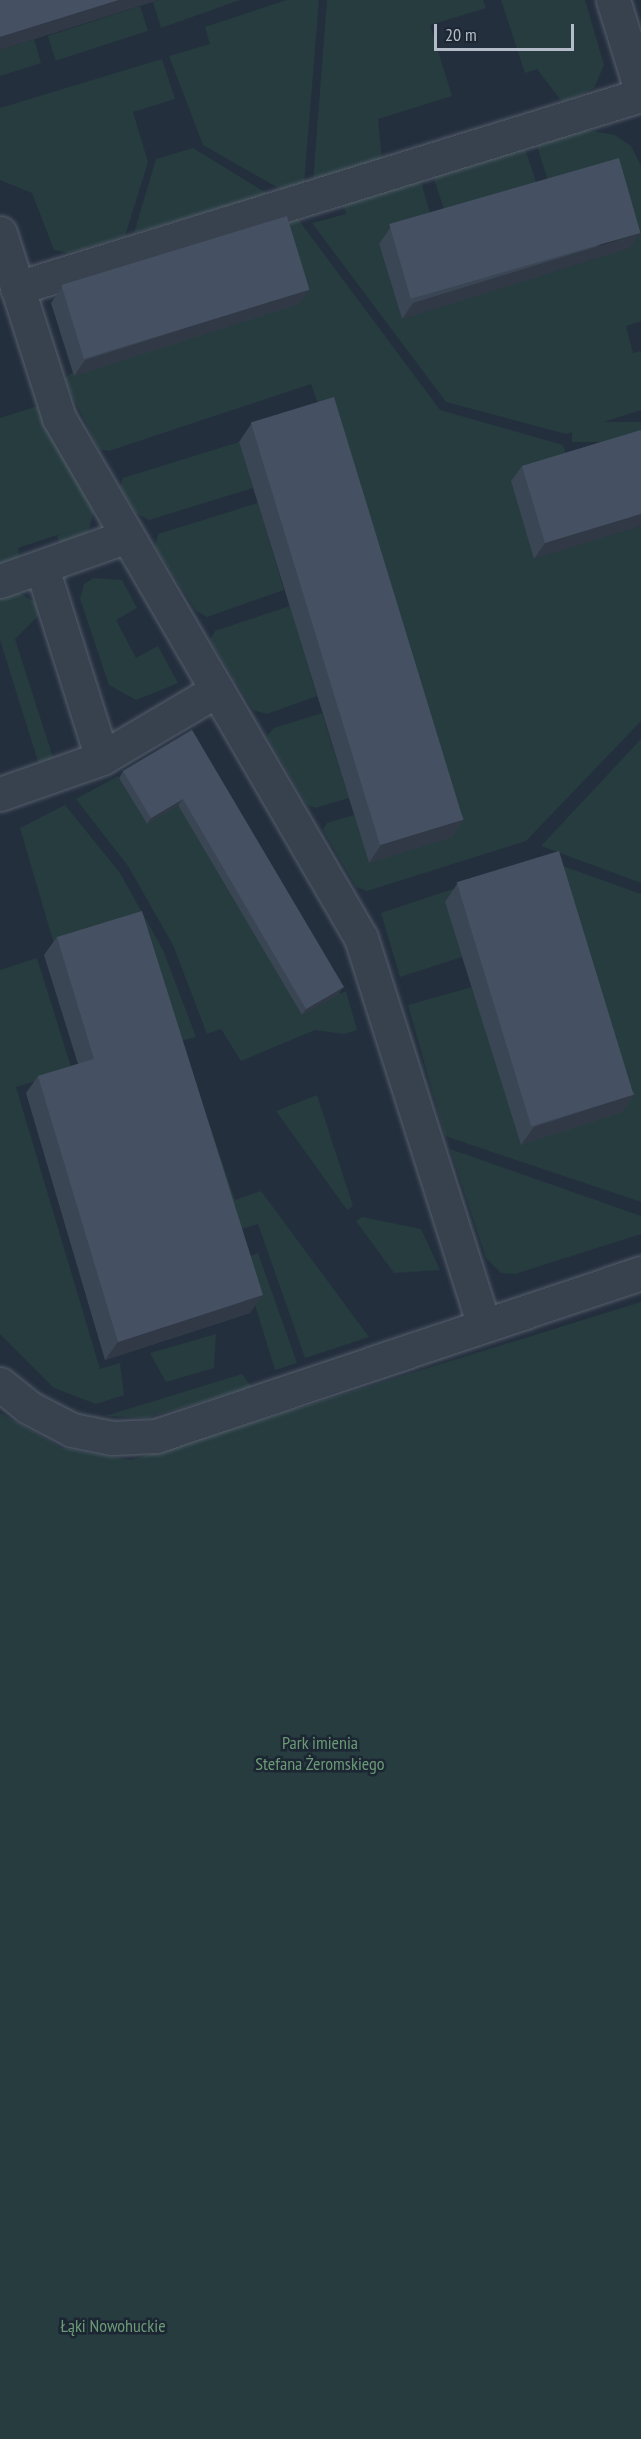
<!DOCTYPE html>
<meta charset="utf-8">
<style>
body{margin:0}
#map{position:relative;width:641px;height:2439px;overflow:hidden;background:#242f3e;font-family:"PT Sans Narrow",sans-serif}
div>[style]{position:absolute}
.green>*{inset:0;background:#263c3f;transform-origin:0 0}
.roads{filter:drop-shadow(0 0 2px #565f6c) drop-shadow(0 0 2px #565f6c)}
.minor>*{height:33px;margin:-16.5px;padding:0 16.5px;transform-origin:16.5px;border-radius:16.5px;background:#38414e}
.wall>*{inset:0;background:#3b4654}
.shaded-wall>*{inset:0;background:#303945}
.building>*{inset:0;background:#455162;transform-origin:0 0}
span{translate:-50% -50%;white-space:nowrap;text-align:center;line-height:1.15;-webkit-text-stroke:5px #1d2633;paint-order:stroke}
.park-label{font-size:18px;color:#6b9a76}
.scale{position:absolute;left:434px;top:24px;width:140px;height:27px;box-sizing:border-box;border:3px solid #b4bcc9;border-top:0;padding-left:8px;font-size:18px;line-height:21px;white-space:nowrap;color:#b4bcc9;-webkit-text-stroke:4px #1d2633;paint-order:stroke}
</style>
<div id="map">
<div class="green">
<i style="clip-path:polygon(240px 0,161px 28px,153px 2px,159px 0)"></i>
<i style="clip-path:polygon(287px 0,319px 0,304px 184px,282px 190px,203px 145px,169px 56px,210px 44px,205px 27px)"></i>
<i style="clip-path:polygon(327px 0,483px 0,486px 8px,430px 25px,452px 96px,378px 119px,382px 161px,313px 182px)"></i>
<i style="clip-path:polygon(501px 0,585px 0,604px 65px,594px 88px,563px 103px,537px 69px,525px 73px)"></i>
<i style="left:140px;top:6px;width:26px;height:97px;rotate:72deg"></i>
<i style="clip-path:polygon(34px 39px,41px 63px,0 76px,0 50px)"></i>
<i style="clip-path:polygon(162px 59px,175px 99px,133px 112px,148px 162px,125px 236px,69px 253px,54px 250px,32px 193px,0 180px,0 108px)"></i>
<i style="clip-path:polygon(581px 129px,615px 135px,631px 146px,641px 166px,641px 321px,626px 326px,633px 353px,641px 351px,641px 410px,566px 434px,446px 402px,312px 223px,346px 214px,342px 201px,420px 178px,434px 227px,379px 244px,402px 319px,630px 248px,551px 191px,536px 142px)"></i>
<i style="left:524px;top:145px;width:52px;height:96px;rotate:72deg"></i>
<i style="clip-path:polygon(193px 148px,268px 194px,134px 233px,156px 159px)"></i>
<i style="clip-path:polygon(292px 211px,440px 410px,563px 445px,569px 464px,641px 526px,641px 721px,526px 841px,367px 891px,356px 887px,323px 830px,327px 823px,354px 815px,369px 862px,322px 415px,311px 384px,109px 451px,99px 449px,64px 379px,272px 217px)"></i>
<i style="clip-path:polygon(38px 406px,95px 507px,87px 537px,60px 545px,57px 535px,18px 548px,20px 558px,0 565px,0 418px)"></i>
<i style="left:641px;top:422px;width:20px;height:69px;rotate:90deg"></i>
<i style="clip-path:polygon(239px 442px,253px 488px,149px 520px,136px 513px,120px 487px,123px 478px)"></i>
<i style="clip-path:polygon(258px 503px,284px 590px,207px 617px,196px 611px,155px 546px,158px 534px)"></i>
<i style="clip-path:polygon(94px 578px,122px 580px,137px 608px,116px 620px,136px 658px,158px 646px,178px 683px,136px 700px,109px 685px,80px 599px,84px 584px)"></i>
<i style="clip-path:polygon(16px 591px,37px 603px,41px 613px,15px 639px,54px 761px,40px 768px,0 640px,0 593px)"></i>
<i style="clip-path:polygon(290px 606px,317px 696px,267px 714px,253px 710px,210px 640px,215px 631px)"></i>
<i style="clip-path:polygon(322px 713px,349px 798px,315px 808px,307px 805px,267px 736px,274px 728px)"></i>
<i style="clip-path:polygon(641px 739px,641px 883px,541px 846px)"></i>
<i style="clip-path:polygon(141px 762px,339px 994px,346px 991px,357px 1030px,344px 1034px,315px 1030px,241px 1061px,221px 1029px,207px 1034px,173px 945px,128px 866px,76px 799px,118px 776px,147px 824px,169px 810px)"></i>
<i style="clip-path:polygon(65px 805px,120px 873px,163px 950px,196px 1037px,173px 1043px,54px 944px,20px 828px)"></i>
<i style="clip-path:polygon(543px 859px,641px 894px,641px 1202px,445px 1136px,408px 1005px,472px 987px,521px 1144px,445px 902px,462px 957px,400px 977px,381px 913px)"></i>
<i style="clip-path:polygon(37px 958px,72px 1070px,16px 1087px,100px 1369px,120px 1363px,124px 1395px,96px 1404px,54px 1388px,0 1334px,0 970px)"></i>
<i style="clip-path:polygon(317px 1095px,353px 1206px,347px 1210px,276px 1111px)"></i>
<i style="clip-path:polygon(208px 1120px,235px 1200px,261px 1191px,369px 1337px,305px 1358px,258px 1224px,232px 1232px,204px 1122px)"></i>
<i style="clip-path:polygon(450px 1149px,641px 1216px,641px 1234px,515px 1274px,501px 1273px,486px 1258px)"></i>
<i style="clip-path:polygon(362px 1217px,421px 1229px,440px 1270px,394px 1273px,356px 1221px)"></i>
<i style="clip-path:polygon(258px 1253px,297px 1363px,275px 1370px,241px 1259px)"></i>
<i style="clip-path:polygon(641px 1302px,641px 2439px,0 2439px,0 1413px,62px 1448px,131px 1460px)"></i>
<i style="clip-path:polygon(216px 1334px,214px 1368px,166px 1382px,150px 1353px)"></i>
<i style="clip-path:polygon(242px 1374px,252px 1387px,146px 1418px,105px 1416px)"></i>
</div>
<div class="roads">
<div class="minor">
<i style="left:613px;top:0;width:94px;rotate:72.7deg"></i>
<i style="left:0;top:233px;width:194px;rotate:72.3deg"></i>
<i style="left:59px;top:418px;width:601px;rotate:59.85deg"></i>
<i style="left:361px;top:938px;width:404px;rotate:72.4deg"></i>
<i style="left:17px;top:288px;width:653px;rotate:-17.19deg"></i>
<i style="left:42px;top:568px;width:199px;rotate:72.5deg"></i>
<i style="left:0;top:581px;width:135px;rotate:-19.5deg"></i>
<i style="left:0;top:794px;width:108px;rotate:-19.4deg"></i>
<i style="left:102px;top:758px;width:134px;rotate:-30.6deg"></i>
<i style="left:0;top:1384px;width:36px;rotate:39deg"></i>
<i style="left:28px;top:1407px;width:50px;rotate:27.6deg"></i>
<i style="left:72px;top:1430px;width:41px;rotate:11.3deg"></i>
<i style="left:112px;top:1438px;width:44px;rotate:-2.6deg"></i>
<i style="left:156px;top:1436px;width:512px;rotate:-18.58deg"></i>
</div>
</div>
<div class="wall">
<i style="clip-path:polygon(390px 228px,630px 248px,402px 319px,379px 244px)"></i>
<i style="clip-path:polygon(62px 287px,299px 304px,74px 376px,51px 303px)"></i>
<i style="clip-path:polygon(251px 424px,464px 819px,452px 837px,369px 863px,239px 442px)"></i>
<i style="clip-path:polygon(641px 430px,534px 559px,511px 481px,522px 466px)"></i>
<i style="clip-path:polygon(192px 730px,339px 994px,302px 1015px,178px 805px,147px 824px,119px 778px,123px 771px)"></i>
<i style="clip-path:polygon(457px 884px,635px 1094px,622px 1112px,521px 1145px,445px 902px)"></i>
<i style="clip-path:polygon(57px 937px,250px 1313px,105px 1360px,26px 1093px,38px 1076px,78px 1064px,44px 955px)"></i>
</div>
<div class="shaded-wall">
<i style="clip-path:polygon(119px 0,159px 0,0 50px,0 37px)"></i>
<i style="clip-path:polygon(641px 233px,630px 248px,402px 319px,413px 303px)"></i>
<i style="clip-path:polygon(310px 289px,299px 304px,74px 376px,85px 360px)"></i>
<i style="clip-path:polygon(641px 514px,641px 526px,534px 559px,545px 543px)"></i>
<i style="clip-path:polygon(183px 799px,178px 805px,147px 824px,151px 818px)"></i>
<i style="clip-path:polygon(464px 819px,452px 837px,369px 863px,381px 845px)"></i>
<i style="clip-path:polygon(344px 987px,339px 994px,302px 1015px,306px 1009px)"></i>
<i style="clip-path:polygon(635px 1094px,622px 1112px,521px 1145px,534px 1127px)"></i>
<i style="clip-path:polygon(263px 1295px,250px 1313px,105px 1360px,118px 1342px)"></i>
</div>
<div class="building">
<i style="clip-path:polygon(0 0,119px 0,0 37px)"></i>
<i style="left:619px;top:158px;width:78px;height:239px;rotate:74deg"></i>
<i style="left:287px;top:216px;width:77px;height:236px;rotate:73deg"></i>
<i style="left:334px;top:397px;width:442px;height:87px;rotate:73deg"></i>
<i style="clip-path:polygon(641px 430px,641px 514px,545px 543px,522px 466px)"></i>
<i style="clip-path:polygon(192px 730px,344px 987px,306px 1009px,183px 799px,151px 818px,123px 771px)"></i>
<i style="left:559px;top:851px;width:255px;height:107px;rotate:73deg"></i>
<i style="clip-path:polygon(142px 911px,263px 1295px,118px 1342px,38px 1076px,94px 1059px,57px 937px)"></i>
</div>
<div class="park-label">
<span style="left:320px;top:1754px">Park imienia<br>Stefana Żeromskiego</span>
<span style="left:113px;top:2326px">Łąki Nowohuckie</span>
</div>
<div class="scale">20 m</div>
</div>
